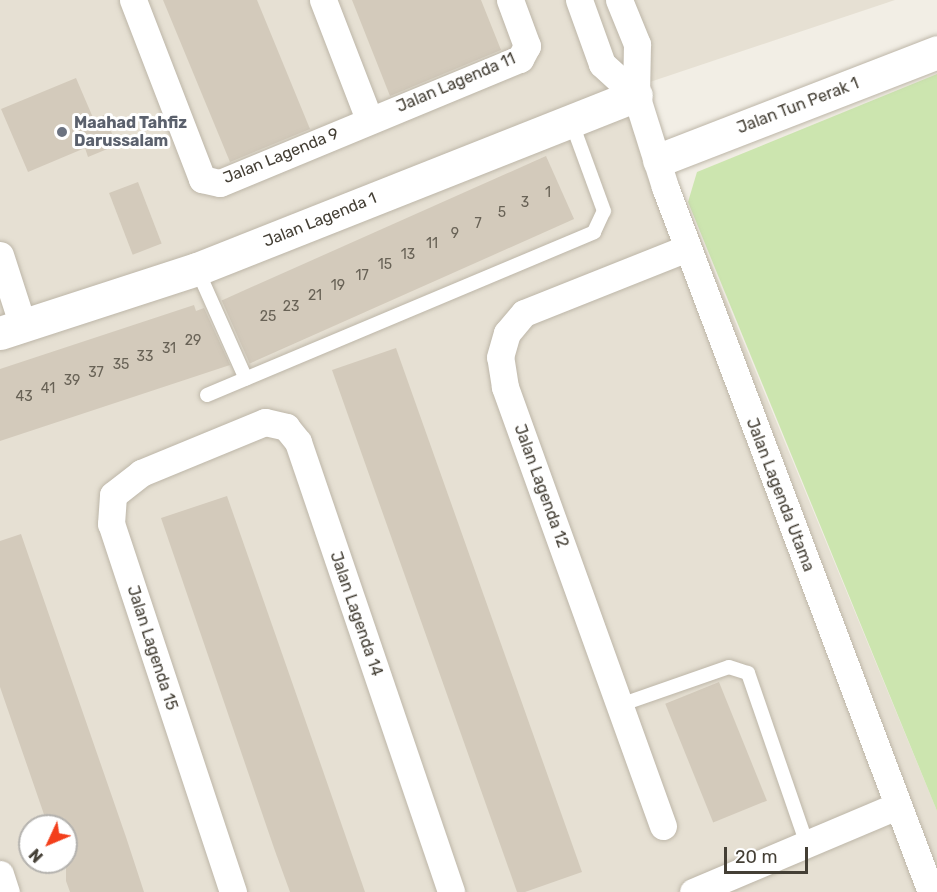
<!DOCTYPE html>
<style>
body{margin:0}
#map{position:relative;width:937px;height:892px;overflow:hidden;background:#f2eee5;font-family:Rubik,sans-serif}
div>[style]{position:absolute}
.residential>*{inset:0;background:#e6e0d3}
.green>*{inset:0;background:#cce5af}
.building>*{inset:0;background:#d3cabb;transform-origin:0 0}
.roads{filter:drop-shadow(0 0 2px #bdb6a8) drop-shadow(0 0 2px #bdb6a8)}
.service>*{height:14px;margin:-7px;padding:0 7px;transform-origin:7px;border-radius:7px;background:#fff}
.minor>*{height:27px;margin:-13.5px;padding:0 13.5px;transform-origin:13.5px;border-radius:13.5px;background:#fff}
.tertiary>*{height:33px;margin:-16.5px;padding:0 16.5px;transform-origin:16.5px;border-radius:16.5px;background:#fff}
.dots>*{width:16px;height:16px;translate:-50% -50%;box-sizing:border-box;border:3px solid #fff;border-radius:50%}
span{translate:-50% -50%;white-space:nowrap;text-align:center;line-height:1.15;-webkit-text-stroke:6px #fff;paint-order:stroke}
.number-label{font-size:14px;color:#686256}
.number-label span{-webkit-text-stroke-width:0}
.street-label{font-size:16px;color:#443f35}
.worship-label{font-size:16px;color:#5b616d;font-weight:700}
.left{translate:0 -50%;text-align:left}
.north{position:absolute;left:18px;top:814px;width:60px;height:60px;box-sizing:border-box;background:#fff;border:2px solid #b4b2ae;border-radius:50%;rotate:226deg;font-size:16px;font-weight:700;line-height:24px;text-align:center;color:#443f35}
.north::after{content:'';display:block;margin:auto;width:21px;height:27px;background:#f33f1b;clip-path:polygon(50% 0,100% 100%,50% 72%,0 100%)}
.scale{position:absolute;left:724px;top:847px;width:84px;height:27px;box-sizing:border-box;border:3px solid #443f35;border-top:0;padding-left:8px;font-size:18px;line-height:21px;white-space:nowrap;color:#443f35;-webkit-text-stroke:4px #fff;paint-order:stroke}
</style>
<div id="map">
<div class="residential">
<i style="clip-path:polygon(evenodd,0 0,895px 0,638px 86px,937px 811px,937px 892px,0 892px,0 0,30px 826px,66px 826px,66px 862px,30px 862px,30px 826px)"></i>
</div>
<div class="green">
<i style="clip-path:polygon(937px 74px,937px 811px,688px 202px,697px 172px)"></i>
</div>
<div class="building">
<i style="clip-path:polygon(163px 0,257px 0,310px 129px,230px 162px)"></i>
<i style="clip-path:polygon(352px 0,481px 0,501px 50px,390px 96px)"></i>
<i style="clip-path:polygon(76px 78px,94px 120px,104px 115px,117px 145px,88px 157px,85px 148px,28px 172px,1px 109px)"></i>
<i style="left:546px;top:156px;width:69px;height:355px;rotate:66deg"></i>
<i style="left:138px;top:182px;width:66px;height:31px;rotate:69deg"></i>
<i style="clip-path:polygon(194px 305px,196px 311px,204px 308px,230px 365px,0 441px,0 369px)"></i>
<i style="clip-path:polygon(396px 348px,582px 872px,525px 892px,517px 892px,332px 370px)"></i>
<i style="clip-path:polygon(227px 496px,322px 768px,365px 892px,290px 892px,275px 851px,161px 518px)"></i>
<i style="clip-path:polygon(21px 534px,126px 837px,144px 892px,70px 892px,66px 881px,66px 826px,48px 826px,0 687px,0 541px)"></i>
<i style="left:719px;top:682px;width:128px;height:58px;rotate:68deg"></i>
</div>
<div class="roads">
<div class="service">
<i style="left:197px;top:269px;width:120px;rotate:66deg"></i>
<i style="left:207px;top:395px;width:420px;rotate:-22.8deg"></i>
<i style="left:594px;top:232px;width:23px;rotate:-65deg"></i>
<i style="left:604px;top:211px;width:96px;rotate:-110.1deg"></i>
<i style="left:620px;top:705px;width:115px;rotate:-19.2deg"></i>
<i style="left:729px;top:667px;width:20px;rotate:18deg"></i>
<i style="left:748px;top:673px;width:181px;rotate:71deg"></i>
</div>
<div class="minor">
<i style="left:133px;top:0;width:192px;rotate:68.9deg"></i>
<i style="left:202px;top:179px;width:18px;rotate:13deg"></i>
<i style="left:220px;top:183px;width:325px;rotate:-22.5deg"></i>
<i style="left:520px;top:59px;width:15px;rotate:-62deg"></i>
<i style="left:527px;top:46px;width:49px;rotate:-110.3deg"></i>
<i style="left:323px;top:0;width:128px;rotate:68.9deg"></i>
<i style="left:579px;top:0;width:68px;rotate:70.2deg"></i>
<i style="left:602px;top:64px;width:46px;rotate:42.4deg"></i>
<i style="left:619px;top:0;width:48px;rotate:67.8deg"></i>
<i style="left:637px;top:44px;width:51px;rotate:91.1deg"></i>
<i style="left:636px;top:95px;width:96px;rotate:72.5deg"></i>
<i style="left:665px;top:187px;width:754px;rotate:69.33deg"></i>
<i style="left:0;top:255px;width:75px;rotate:72.1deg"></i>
<i style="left:663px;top:826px;width:467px;rotate:-109.8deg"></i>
<i style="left:505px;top:387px;width:30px;rotate:-99deg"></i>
<i style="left:500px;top:357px;width:25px;rotate:-74deg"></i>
<i style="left:507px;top:333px;width:26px;rotate:-50deg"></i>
<i style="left:524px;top:313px;width:175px;rotate:-21.7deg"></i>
<i style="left:0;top:874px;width:19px;rotate:72deg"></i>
<i style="left:233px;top:892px;width:388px;rotate:-108.3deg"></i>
<i style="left:111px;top:524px;width:29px;rotate:-86deg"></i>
<i style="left:113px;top:495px;width:36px;rotate:-38deg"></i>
<i style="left:141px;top:473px;width:134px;rotate:-22.4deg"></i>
<i style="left:265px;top:422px;width:22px;rotate:13deg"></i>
<i style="left:286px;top:427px;width:19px;rotate:51deg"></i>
<i style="left:298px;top:442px;width:475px;rotate:71.2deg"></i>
<i style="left:693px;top:892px;width:221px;rotate:-22.9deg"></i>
</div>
<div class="tertiary">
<i style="left:659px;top:160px;width:298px;rotate:-21.2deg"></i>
<i style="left:0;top:333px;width:207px;rotate:-18deg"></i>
<i style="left:197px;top:269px;width:472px;rotate:-21.6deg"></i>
</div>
</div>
<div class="dots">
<i style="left:62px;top:132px;background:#6b7280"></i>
</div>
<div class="number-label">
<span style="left:548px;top:193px">1</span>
<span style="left:525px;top:203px">3</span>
<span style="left:502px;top:213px">5</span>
<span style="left:478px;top:224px">7</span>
<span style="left:455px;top:234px">9</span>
<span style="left:432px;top:244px">11</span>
<span style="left:408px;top:255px">13</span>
<span style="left:385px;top:265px">15</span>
<span style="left:362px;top:276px">17</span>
<span style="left:338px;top:286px">19</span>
<span style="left:315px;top:296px">21</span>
<span style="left:291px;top:307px">23</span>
<span style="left:268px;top:317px">25</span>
<span style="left:193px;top:341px">29</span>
<span style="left:169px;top:349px">31</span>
<span style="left:145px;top:357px">33</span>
<span style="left:121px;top:365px">35</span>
<span style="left:96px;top:373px">37</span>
<span style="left:72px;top:381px">39</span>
<span style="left:48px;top:389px">41</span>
<span style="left:24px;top:397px">43</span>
</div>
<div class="street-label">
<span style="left:456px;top:83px;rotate:-23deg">Jalan Lagenda 11</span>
<span style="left:798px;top:106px;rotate:-21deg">Jalan Tun Perak 1</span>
<span style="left:281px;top:156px;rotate:-22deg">Jalan Lagenda 9</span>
<span style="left:320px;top:220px;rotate:-22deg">Jalan Lagenda 1</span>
<span style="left:541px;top:486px;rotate:70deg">Jalan Lagenda 12</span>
<span style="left:780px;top:495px;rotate:69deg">Jalan Lagenda Utama</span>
<span style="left:356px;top:614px;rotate:71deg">Jalan Lagenda 14</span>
<span style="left:152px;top:648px;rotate:72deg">Jalan Lagenda 15</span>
</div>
<div class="worship-label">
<span class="left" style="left:74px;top:132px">Maahad Tahfiz<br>Darussalam</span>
</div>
<div class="north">N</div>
<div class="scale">20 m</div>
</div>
